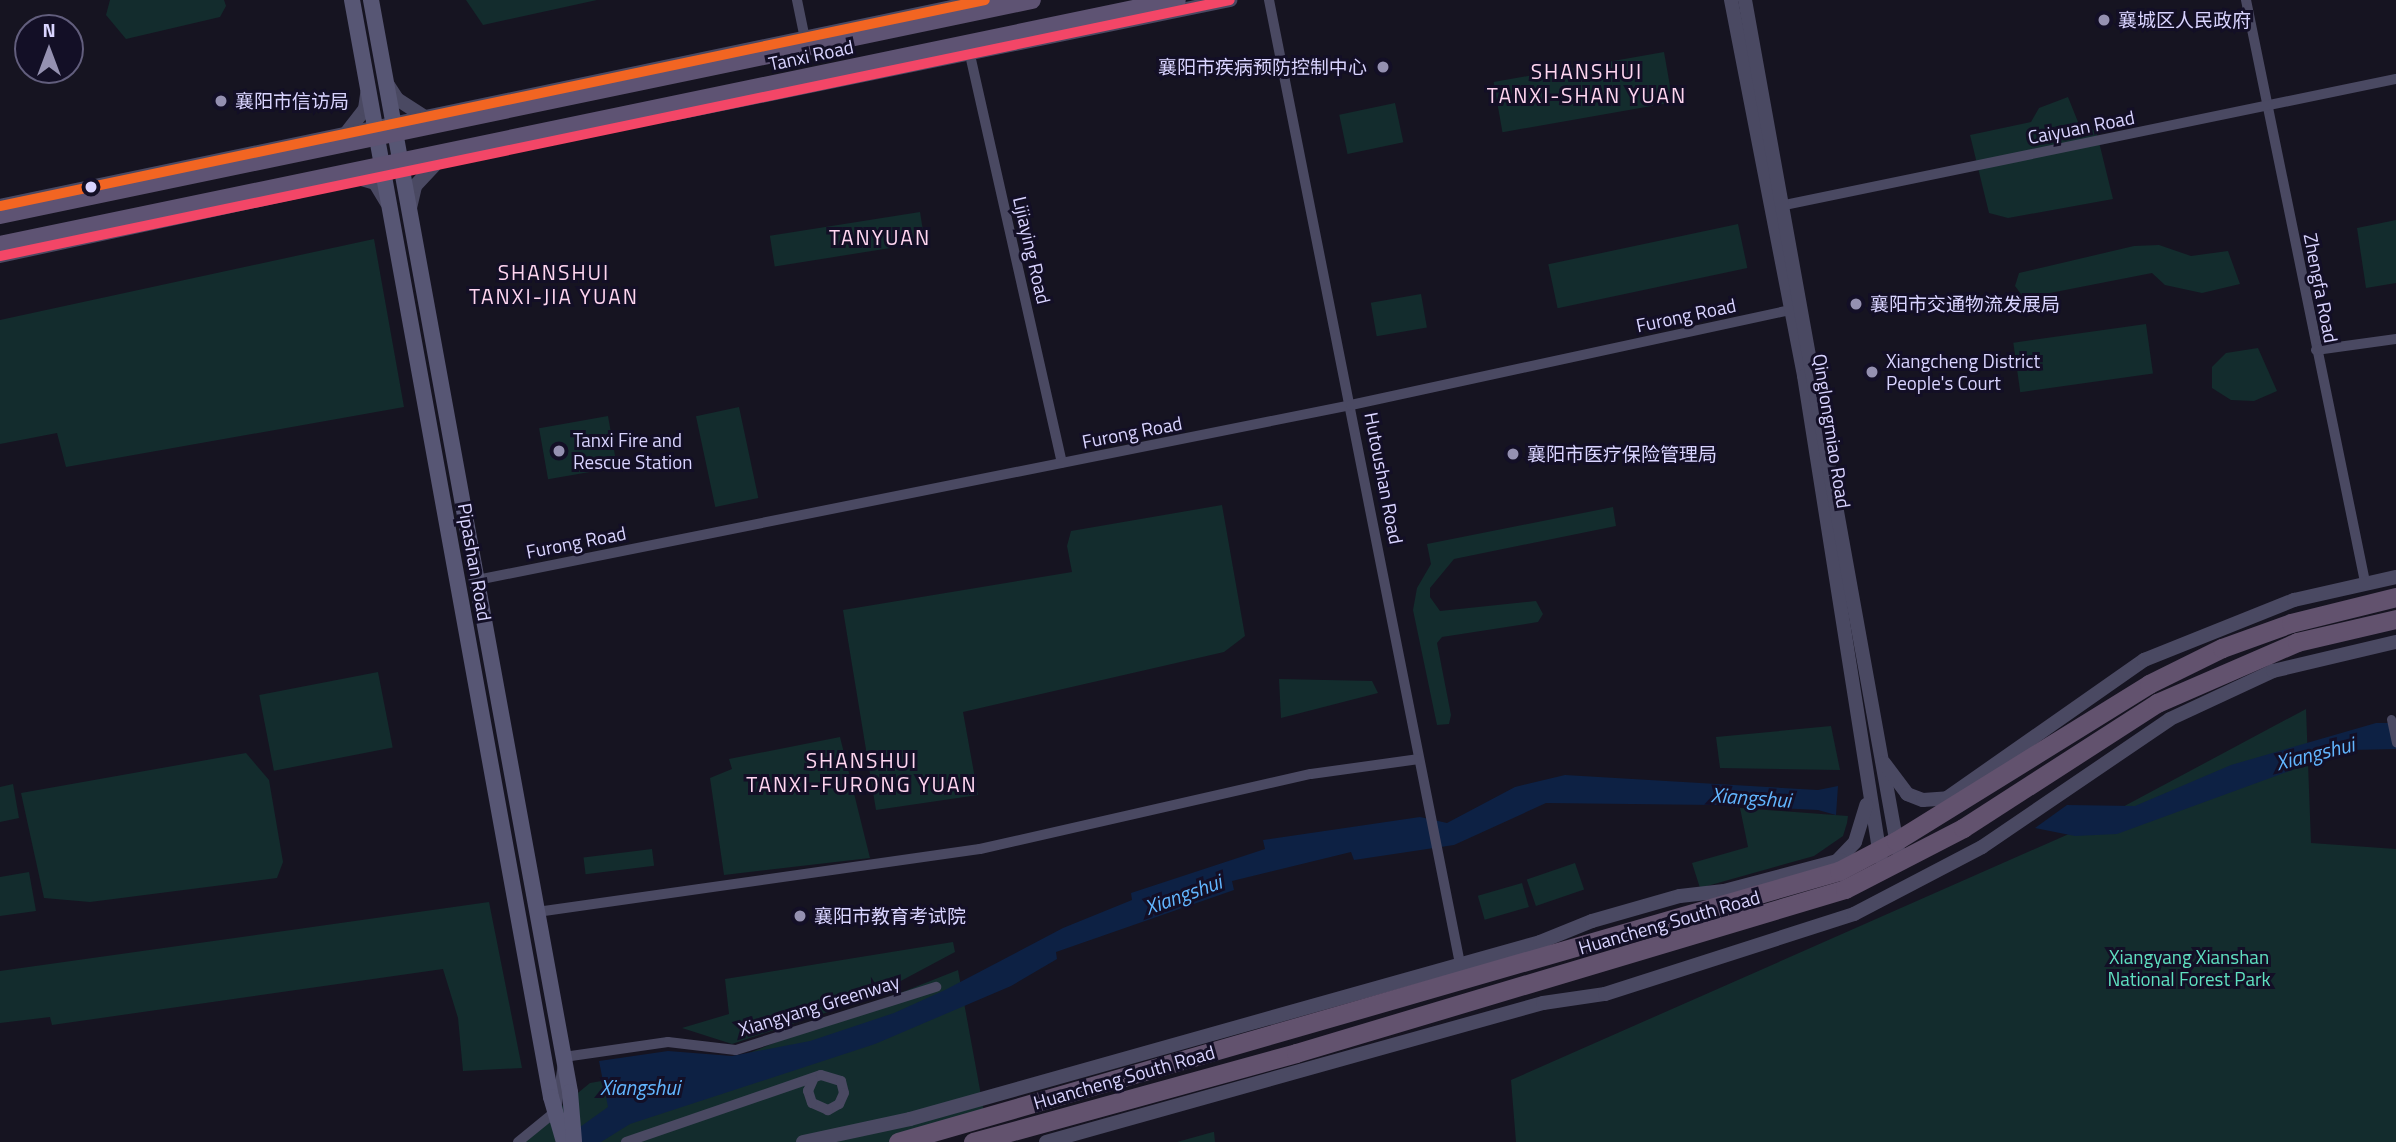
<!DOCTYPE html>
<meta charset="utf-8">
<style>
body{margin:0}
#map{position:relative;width:2396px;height:1142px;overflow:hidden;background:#161421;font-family:"Titillium Web","Noto Sans SC",sans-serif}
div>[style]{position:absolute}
.green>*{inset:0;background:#132c2d;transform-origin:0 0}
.water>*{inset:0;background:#0d2144}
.pedestrian>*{height:9px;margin:-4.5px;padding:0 4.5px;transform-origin:4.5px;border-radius:4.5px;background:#4a4962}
.minor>*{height:10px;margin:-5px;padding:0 5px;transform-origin:5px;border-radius:5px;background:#4a4962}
.tertiary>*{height:14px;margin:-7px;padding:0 7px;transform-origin:7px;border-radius:7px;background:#4a4962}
.secondary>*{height:16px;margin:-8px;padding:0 8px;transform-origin:8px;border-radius:8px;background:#575674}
.primary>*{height:18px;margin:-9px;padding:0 9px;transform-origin:9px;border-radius:9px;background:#5e5373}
.trunk>*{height:19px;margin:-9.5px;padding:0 9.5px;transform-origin:9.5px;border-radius:9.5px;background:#62526e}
.bus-1>*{height:10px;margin:-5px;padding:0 5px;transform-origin:5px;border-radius:5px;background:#f26522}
.bus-2>*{height:10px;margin:-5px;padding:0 5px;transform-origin:5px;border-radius:5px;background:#f34667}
.dots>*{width:19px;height:19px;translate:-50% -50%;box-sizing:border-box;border:4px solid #130f26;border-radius:50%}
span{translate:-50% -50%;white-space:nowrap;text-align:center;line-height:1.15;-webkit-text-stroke:6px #130f26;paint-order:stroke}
.poi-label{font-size:19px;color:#d9d4ff}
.left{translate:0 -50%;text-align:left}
.right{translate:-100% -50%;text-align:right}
.street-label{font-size:19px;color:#d9d4ff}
.park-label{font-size:19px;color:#5fe0c0}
.neighbourhood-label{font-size:21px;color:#ffd6f0;letter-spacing:2px}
.water-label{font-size:21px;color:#62b6ff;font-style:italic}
.north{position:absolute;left:14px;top:14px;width:70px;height:70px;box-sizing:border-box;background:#130f26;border:2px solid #625e7d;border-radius:50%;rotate:0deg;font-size:19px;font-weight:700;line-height:28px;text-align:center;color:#d9d4ff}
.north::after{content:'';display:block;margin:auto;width:24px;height:32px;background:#9591b1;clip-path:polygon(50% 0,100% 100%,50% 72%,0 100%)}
</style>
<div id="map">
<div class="green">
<i style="clip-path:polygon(110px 0,224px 0,226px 6px,220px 17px,126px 39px,106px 15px)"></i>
<i style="clip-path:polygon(466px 0,597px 0,483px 25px)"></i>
<i style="left:1664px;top:52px;width:51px;height:173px;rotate:80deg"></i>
<i style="clip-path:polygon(2068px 97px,2080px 127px,2096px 130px,2113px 199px,2008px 218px,1989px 213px,1970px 135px,2031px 122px,2039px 108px)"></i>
<i style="left:1395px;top:103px;width:40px;height:57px;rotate:78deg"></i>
<i style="left:920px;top:212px;width:31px;height:152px;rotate:81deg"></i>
<i style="clip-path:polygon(2396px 220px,2396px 283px,2366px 288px,2357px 228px)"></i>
<i style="left:1738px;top:224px;width:45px;height:194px;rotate:78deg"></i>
<i style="clip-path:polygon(374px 239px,404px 407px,66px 467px,57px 433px,0 444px,0 320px)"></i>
<i style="clip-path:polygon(2159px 245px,2191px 256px,2228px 251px,2240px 284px,2202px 293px,2165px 285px,2152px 273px,2024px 298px,2015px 286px,2019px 273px,2134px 246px)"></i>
<i style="left:1421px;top:294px;width:34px;height:51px;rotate:80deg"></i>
<i style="left:2146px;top:324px;width:50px;height:134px;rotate:82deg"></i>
<i style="clip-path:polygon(2258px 348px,2277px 391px,2254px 401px,2231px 400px,2212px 388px,2212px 367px,2226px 353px)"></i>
<i style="left:739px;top:407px;width:93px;height:44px;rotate:78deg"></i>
<i style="left:608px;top:416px;width:52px;height:70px;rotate:80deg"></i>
<i style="clip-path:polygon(1222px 505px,1245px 636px,1224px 652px,963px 712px,978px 795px,876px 810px,843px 610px,1072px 572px,1067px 546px,1071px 531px)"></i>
<i style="clip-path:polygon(1613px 507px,1616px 526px,1454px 559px,1430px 588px,1430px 597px,1440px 611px,1536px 601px,1543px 614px,1538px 622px,1442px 637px,1437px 643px,1451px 715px,1449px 724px,1437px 725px,1413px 610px,1417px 588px,1431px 564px,1427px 544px)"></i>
<i style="left:378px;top:672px;width:77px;height:121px;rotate:79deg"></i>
<i style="clip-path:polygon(1279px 679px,1372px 681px,1378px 693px,1281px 718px)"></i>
<i style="clip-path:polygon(2306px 709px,2311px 843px,2396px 849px,2396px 1142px,1516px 1142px,1511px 1080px,2087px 826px)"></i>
<i style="clip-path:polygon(1831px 726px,1840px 770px,1720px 768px,1716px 737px)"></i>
<i style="clip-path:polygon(840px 737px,870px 858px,724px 875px,710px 778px,732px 769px,729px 759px)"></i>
<i style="clip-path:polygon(246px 753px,269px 780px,283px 862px,277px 878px,90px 902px,44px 898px,21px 793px)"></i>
<i style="clip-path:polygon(13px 784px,19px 818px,0 822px,0 787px)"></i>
<i style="clip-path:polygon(1740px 808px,1848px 816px,1847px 823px,1843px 836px,1814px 856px,1700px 888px,1692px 863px,1748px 847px)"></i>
<i style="left:652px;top:849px;width:17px;height:69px;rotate:83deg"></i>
<i style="left:1575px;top:863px;width:28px;height:51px;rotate:71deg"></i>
<i style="clip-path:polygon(29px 872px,36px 911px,0 916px,0 877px)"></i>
<i style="left:1522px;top:883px;width:25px;height:46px;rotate:74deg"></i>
<i style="clip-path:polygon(489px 902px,522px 1068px,463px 1071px,458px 1018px,443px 969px,52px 1025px,50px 1017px,0 1023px,0 971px)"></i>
<i style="clip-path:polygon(953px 942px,955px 952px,867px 999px,732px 1044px,682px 1028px,729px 1014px,725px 979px)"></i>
<i style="clip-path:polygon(958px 970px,985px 1117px,898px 1142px,518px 1142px,590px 1083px,739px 1057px)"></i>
<i style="clip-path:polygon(1214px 1132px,1215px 1142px,1177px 1142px,1213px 1132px)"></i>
</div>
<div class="water">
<i style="clip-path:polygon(2376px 723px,2396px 723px,2396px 749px,2352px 750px,2328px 757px,2117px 834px,2075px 836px,2035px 828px,2067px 805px,2135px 806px,2231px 765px)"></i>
<i style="clip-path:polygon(1565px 775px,1818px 790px,1838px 786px,1836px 815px,1818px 810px,1716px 805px,1546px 803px,1454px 845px,1354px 860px,1351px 852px,1232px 881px,1234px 890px,1056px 952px,1057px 959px,1011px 986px,875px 1044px,630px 1124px,601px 1142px,559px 1142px,608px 1107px,599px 1061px,668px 1051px,732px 1056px,810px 1041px,894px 1013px,945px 990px,1063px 928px,1132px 900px,1131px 893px,1265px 849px,1263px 840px,1420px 817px,1447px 823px,1515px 787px)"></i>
</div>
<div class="pedestrian">
<i style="left:2391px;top:719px;width:24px;rotate:78deg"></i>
</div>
<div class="minor">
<i style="left:797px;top:0;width:45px;rotate:78.4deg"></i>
<i style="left:1269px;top:0;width:983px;rotate:78.79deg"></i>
<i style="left:2246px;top:0;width:594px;rotate:78.44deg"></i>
<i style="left:968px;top:46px;width:427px;rotate:77.3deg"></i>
<i style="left:1775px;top:207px;width:634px;rotate:-11.65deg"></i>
<i style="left:2316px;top:350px;width:81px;rotate:-7.8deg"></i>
<i style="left:477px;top:580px;width:891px;rotate:-11.32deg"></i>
<i style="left:1351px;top:405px;width:450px;rotate:-12.2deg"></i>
<i style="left:537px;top:912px;width:447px;rotate:-8.1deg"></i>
<i style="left:980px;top:849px;width:339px;rotate:-12.8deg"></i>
<i style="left:1311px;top:774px;width:109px;rotate:-7.9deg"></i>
<i style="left:518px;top:1142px;width:49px;rotate:-39.2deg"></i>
<i style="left:556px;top:1111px;width:55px;rotate:-81.6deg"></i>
<i style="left:564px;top:1057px;width:105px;rotate:-8.2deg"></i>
<i style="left:668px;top:1042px;width:68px;rotate:6.7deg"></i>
<i style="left:736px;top:1050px;width:210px;rotate:-17.5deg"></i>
<i style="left:626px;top:1142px;width:206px;rotate:-19deg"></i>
<i style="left:821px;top:1075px;width:21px;rotate:17deg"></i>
<i style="left:841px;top:1081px;width:12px;rotate:76deg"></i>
<i style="left:844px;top:1093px;width:12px;rotate:114deg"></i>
<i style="left:839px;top:1104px;width:13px;rotate:151deg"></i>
<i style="left:828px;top:1110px;width:17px;rotate:-156deg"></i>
<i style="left:812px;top:1103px;width:13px;rotate:-108deg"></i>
<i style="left:808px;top:1091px;width:12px;rotate:-66deg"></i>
</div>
<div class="tertiary">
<i style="left:1731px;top:0;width:383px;rotate:79deg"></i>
<i style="left:1804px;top:376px;width:487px;rotate:81deg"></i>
<i style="left:1745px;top:0;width:864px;rotate:79.8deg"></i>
<i style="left:388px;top:85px;width:17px;rotate:57deg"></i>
<i style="left:397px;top:99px;width:31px;rotate:33deg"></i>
<i style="left:673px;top:114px;width:569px;rotate:-11.57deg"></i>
<i style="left:347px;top:132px;width:29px;rotate:-52deg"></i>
<i style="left:365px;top:109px;width:15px;rotate:-82deg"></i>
<i style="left:358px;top:178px;width:18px;rotate:16deg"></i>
<i style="left:375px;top:183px;width:23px;rotate:59deg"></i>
<i style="left:0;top:206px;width:1006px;rotate:-11.81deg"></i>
<i style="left:410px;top:208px;width:23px;rotate:-77deg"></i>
<i style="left:415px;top:186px;width:33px;rotate:-47deg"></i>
<i style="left:0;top:256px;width:307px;rotate:-12.2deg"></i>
<i style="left:1884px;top:763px;width:39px;rotate:53deg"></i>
<i style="left:1907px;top:794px;width:17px;rotate:21deg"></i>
<i style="left:1923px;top:800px;width:32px;rotate:-4deg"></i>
<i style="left:1947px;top:798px;width:241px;rotate:-35deg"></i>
<i style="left:2144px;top:660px;width:162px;rotate:-21.8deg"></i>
<i style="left:2294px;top:600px;width:105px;rotate:-12.7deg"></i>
<i style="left:1834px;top:864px;width:30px;rotate:-46deg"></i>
<i style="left:1855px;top:842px;width:39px;rotate:-73deg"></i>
<i style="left:803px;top:1142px;width:109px;rotate:-12.1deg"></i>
<i style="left:910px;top:1119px;width:654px;rotate:-15.69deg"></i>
<i style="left:1540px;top:942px;width:56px;rotate:-22deg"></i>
<i style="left:1592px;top:921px;width:91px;rotate:-15.9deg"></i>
<i style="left:1680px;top:896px;width:44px;rotate:-6.5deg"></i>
<i style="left:1724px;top:891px;width:121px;rotate:-14.8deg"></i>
<i style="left:1046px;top:1142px;width:516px;rotate:-15.63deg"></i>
<i style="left:1543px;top:1003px;width:63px;rotate:-8.3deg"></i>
<i style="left:1605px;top:994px;width:262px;rotate:-17.8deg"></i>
<i style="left:1854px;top:914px;width:144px;rotate:-27.6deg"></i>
<i style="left:1982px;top:847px;width:227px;rotate:-34.2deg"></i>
<i style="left:2170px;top:719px;width:114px;rotate:-25deg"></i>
<i style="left:2273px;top:671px;width:126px;rotate:-13.3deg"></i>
</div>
<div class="secondary">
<i style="left:352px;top:0;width:1115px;rotate:79.72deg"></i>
<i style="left:551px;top:1097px;width:47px;rotate:73.9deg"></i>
<i style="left:371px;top:0;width:1110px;rotate:79.67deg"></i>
<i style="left:570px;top:1092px;width:49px;rotate:85.3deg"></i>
</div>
<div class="primary">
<i style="left:0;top:215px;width:1054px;rotate:-11.77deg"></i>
<i style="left:0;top:245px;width:1202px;rotate:-11.76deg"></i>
</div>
<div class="trunk">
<i style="left:898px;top:1142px;width:979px;rotate:-16.07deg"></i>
<i style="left:1839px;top:871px;width:64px;rotate:-27.8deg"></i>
<i style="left:1896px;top:841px;width:298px;rotate:-31.8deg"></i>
<i style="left:2149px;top:684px;width:81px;rotate:-26.3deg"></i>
<i style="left:2222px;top:648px;width:73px;rotate:-19.9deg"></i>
<i style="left:2291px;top:623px;width:108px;rotate:-13.9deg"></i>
<i style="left:973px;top:1142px;width:335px;rotate:-15.4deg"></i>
<i style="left:1296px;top:1053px;width:573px;rotate:-16.63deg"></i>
<i style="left:1845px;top:889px;width:133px;rotate:-27.3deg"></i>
<i style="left:1963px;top:828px;width:231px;rotate:-32.8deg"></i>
<i style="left:2157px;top:703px;width:153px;rotate:-23.5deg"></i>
<i style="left:2297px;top:642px;width:102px;rotate:-13.1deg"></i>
</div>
<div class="bus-1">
<i style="left:0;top:206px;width:1006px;rotate:-11.81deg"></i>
</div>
<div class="bus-2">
<i style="left:0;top:256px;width:1256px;rotate:-11.76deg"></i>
</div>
<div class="dots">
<i style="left:2104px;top:20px;background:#9591b1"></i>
<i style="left:1383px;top:67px;background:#9591b1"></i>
<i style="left:221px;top:101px;background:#9591b1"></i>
<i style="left:91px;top:187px;background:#d9d4ff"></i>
<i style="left:1856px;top:304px;background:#9591b1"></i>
<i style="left:1872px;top:372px;background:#9591b1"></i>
<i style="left:559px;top:451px;background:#9591b1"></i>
<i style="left:1513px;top:454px;background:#9591b1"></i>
<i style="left:800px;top:916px;background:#9591b1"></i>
</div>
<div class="poi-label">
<span class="left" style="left:2118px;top:20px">襄城区人民政府</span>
<span class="right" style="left:1367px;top:67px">襄阳市疾病预防控制中心</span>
<span class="left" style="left:235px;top:101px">襄阳市信访局</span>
<span class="left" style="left:1870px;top:304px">襄阳市交通物流发展局</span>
<span class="left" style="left:1886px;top:372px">Xiangcheng District<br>People's Court</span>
<span class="left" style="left:573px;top:451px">Tanxi Fire and<br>Rescue Station</span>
<span class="left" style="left:1527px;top:454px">襄阳市医疗保险管理局</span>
<span class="left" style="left:814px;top:916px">襄阳市教育考试院</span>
</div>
<div class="street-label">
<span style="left:811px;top:55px;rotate:-12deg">Tanxi Road</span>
<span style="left:2081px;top:127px;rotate:-11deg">Caiyuan Road</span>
<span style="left:1032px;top:250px;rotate:77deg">Lijiaying Road</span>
<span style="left:2321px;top:288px;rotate:79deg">Zhengfa Road</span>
<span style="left:1686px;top:315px;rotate:-12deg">Furong Road</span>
<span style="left:1832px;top:431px;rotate:81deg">Qinglongmiao Road</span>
<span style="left:1132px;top:432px;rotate:-11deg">Furong Road</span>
<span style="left:1384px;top:478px;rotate:79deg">Hutoushan Road</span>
<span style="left:576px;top:542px;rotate:-11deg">Furong Road</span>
<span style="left:475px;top:562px;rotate:80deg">Pipashan Road</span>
<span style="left:1669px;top:922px;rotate:-16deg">Huancheng South Road</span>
<span style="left:819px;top:1005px;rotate:-17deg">Xiangyang Greenway</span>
<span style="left:1124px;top:1077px;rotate:-16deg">Huancheng South Road</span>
</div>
<div class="park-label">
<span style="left:2189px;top:968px">Xiangyang Xianshan<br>National Forest Park</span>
</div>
<div class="neighbourhood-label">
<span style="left:1587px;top:83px">SHANSHUI<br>TANXI-SHAN YUAN</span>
<span style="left:880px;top:237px">TANYUAN</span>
<span style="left:554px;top:284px">SHANSHUI<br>TANXI-JIA YUAN</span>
<span style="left:862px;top:772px">SHANSHUI<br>TANXI-FURONG YUAN</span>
</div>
<div class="water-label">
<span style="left:2315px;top:753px;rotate:-14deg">Xiangshui</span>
<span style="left:1751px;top:797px;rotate:4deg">Xiangshui</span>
<span style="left:1183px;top:894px;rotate:-20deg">Xiangshui</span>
<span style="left:640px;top:1087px">Xiangshui</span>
</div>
<div class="north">N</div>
</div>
